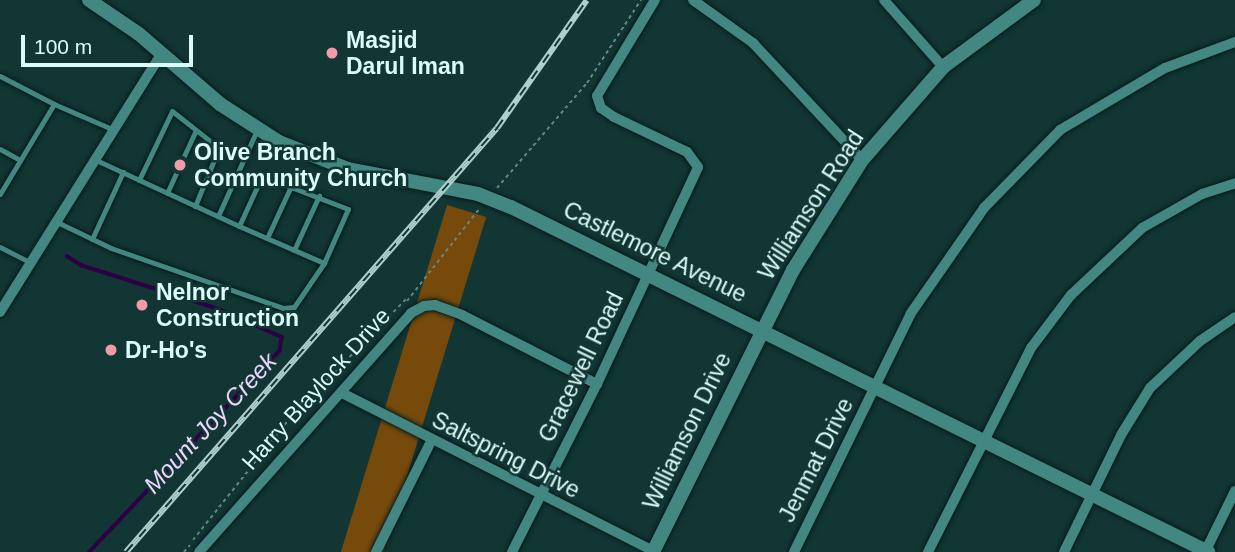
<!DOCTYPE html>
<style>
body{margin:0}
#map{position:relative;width:1235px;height:552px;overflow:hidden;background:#123634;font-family:Helvetica,sans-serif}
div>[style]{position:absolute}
.green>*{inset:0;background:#764a0b;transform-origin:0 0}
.stream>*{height:3.5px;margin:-1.75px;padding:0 1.75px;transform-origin:1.75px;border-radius:1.75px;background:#2d0046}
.path>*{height:2px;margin-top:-1px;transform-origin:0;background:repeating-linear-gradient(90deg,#648784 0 3.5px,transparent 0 7px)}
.roads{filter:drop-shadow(0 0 2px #061b1a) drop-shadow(0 0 2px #061b1a)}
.service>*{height:5px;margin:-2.5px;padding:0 2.5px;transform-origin:2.5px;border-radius:2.5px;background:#438782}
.minor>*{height:10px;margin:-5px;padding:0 5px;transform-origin:5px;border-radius:5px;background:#438782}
.tertiary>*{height:14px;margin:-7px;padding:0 7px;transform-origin:7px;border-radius:7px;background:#438782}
.rail>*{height:6px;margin-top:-3px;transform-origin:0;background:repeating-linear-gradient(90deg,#123634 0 10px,#afd1ce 0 20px);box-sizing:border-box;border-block:2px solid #afd1ce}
.dots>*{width:19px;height:19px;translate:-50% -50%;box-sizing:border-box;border:4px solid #123634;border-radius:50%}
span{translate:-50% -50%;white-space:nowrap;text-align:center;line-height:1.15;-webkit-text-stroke:5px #123634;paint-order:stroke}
.poi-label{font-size:23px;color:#dbfcf9;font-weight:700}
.left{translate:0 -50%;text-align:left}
.street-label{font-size:23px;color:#dbfcf9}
.water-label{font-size:24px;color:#ecd6ff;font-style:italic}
.scale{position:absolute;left:21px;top:35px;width:172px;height:32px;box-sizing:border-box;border:4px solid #dbfcf9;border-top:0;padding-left:9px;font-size:21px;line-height:24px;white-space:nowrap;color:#dbfcf9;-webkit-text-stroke:5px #123634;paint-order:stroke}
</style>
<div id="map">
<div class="green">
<i style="left:447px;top:205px;width:41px;height:461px;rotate:17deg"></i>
</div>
<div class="stream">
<i style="left:67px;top:256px;width:17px;rotate:33deg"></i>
<i style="left:81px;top:265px;width:145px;rotate:17.7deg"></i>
<i style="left:219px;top:309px;width:69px;rotate:24deg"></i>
<i style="left:282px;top:337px;width:14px;rotate:98deg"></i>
<i style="left:280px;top:351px;width:277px;rotate:133.4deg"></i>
</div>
<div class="path">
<i style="left:497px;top:188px;width:138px;rotate:-49.4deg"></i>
<i style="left:587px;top:83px;width:99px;rotate:-57deg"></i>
<i style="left:407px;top:301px;width:118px;rotate:-51.9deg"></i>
<i style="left:193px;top:540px;width:157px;rotate:-51.5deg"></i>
<i style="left:291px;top:417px;width:165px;rotate:-45.7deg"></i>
<i style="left:184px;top:552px;width:9px;rotate:-49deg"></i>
</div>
<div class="roads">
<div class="service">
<i style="left:0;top:76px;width:61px;rotate:27.4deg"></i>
<i style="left:54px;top:104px;width:105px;rotate:121deg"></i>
<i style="left:54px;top:104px;width:65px;rotate:23.4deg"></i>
<i style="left:0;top:149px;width:23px;rotate:29deg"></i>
<i style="left:139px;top:180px;width:76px;rotate:-64.4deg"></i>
<i style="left:172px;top:111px;width:60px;rotate:38.2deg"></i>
<i style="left:219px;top:148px;width:63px;rotate:112.5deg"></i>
<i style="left:167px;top:193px;width:69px;rotate:-65.3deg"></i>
<i style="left:218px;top:216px;width:94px;rotate:-65.6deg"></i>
<i style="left:57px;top:222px;width:60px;rotate:25.7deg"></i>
<i style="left:111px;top:248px;width:182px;rotate:19.2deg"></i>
<i style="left:283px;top:308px;width:11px;rotate:-5deg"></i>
<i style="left:294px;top:307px;width:53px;rotate:-55.7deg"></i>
<i style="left:324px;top:263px;width:59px;rotate:-66deg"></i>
<i style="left:348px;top:209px;width:92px;rotate:-159deg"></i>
<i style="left:262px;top:176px;width:55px;rotate:114.7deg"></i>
<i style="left:239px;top:226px;width:157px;rotate:-155.2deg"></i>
<i style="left:239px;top:226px;width:93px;rotate:23.5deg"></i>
<i style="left:267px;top:238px;width:57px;rotate:-65.2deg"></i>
<i style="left:92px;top:239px;width:74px;rotate:-65.2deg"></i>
<i style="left:0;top:247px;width:35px;rotate:27deg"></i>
<i style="left:294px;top:250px;width:60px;rotate:-65.2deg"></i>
</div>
<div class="minor">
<i style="left:693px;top:0;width:74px;rotate:35.6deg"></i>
<i style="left:753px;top:43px;width:160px;rotate:47deg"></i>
<i style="left:884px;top:0;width:89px;rotate:48.6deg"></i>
<i style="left:0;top:312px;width:305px;rotate:-58deg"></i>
<i style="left:342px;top:393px;width:350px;rotate:26.9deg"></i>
<i style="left:199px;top:552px;width:319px;rotate:-48.4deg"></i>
<i style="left:411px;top:313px;width:15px;rotate:-28deg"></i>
<i style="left:424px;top:306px;width:11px;rotate:-5deg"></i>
<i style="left:435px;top:305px;width:29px;rotate:20deg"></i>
<i style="left:462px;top:315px;width:152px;rotate:27.1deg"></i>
<i style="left:376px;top:552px;width:124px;rotate:-63.6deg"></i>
<i style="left:512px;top:552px;width:188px;rotate:-63.2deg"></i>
<i style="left:597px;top:384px;width:239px;rotate:-65deg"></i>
<i style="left:698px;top:167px;width:19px;rotate:-126deg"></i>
<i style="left:687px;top:152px;width:81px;rotate:-154.4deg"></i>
<i style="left:614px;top:117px;width:16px;rotate:-145deg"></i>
<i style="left:601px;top:108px;width:13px;rotate:-108deg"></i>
<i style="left:597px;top:96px;width:112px;rotate:-58.9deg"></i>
<i style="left:794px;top:552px;width:266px;rotate:-63.9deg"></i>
<i style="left:911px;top:313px;width:128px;rotate:-55.2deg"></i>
<i style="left:984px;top:208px;width:109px;rotate:-45.7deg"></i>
<i style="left:1060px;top:130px;width:122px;rotate:-30.6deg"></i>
<i style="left:1165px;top:68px;width:75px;rotate:-20.4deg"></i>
<i style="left:928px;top:552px;width:229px;rotate:-63.2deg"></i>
<i style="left:1031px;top:348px;width:66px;rotate:-53deg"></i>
<i style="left:1071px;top:295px;width:98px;rotate:-43.3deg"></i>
<i style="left:1142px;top:228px;width:69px;rotate:-29.5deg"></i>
<i style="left:1202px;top:194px;width:35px;rotate:-18deg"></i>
<i style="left:1064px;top:552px;width:130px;rotate:-64deg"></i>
<i style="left:1121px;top:435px;width:55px;rotate:-58.3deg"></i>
<i style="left:1150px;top:388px;width:69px;rotate:-43.2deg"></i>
<i style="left:1200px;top:341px;width:42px;rotate:-34.4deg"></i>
<i style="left:1205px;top:552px;width:68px;rotate:-63.8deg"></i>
</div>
<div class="tertiary">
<i style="left:89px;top:0;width:60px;rotate:34.2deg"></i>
<i style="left:139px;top:34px;width:107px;rotate:40.8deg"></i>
<i style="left:220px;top:104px;width:70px;rotate:32.8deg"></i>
<i style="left:279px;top:142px;width:74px;rotate:21.4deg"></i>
<i style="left:348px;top:169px;width:132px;rotate:10.9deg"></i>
<i style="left:478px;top:194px;width:35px;rotate:22deg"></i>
<i style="left:511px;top:207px;width:778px;rotate:26.33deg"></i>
<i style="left:653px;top:552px;width:315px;rotate:-63.6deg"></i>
<i style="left:793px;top:270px;width:130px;rotate:-57.9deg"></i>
<i style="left:862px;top:160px;width:123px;rotate:-48.9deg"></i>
<i style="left:943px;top:67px;width:113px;rotate:-36.4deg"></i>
</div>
</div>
<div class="rail">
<i style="left:126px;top:552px;width:563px;rotate:-48.81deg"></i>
<i style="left:497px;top:128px;width:156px;rotate:-54.9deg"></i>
</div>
<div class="dots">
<i style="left:332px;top:53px;background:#f39aa9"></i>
<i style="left:180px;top:165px;background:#f39aa9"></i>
<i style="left:142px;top:305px;background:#f39aa9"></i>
<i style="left:111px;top:350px;background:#f39aa9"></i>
</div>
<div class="poi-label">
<span class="left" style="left:346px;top:53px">Masjid<br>Darul Iman</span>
<span class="left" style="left:194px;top:165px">Olive Branch<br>Community Church</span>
<span class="left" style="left:156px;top:305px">Nelnor<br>Construction</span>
<span class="left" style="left:125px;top:350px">Dr-Ho's</span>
</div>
<div class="street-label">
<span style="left:811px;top:205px;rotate:-57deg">Williamson Road</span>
<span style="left:655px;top:252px;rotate:26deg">Castlemore Avenue</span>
<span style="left:581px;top:367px;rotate:-64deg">Gracewell Road</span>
<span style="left:316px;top:389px;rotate:-48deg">Harry Blaylock Drive</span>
<span style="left:687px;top:431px;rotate:-64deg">Williamson Drive</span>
<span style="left:506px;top:455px;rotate:27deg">Saltspring Drive</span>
<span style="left:816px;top:460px;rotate:-63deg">Jenmat Drive</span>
</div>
<div class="water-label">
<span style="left:210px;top:423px;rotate:-47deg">Mount Joy Creek</span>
</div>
<div class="scale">100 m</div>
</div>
